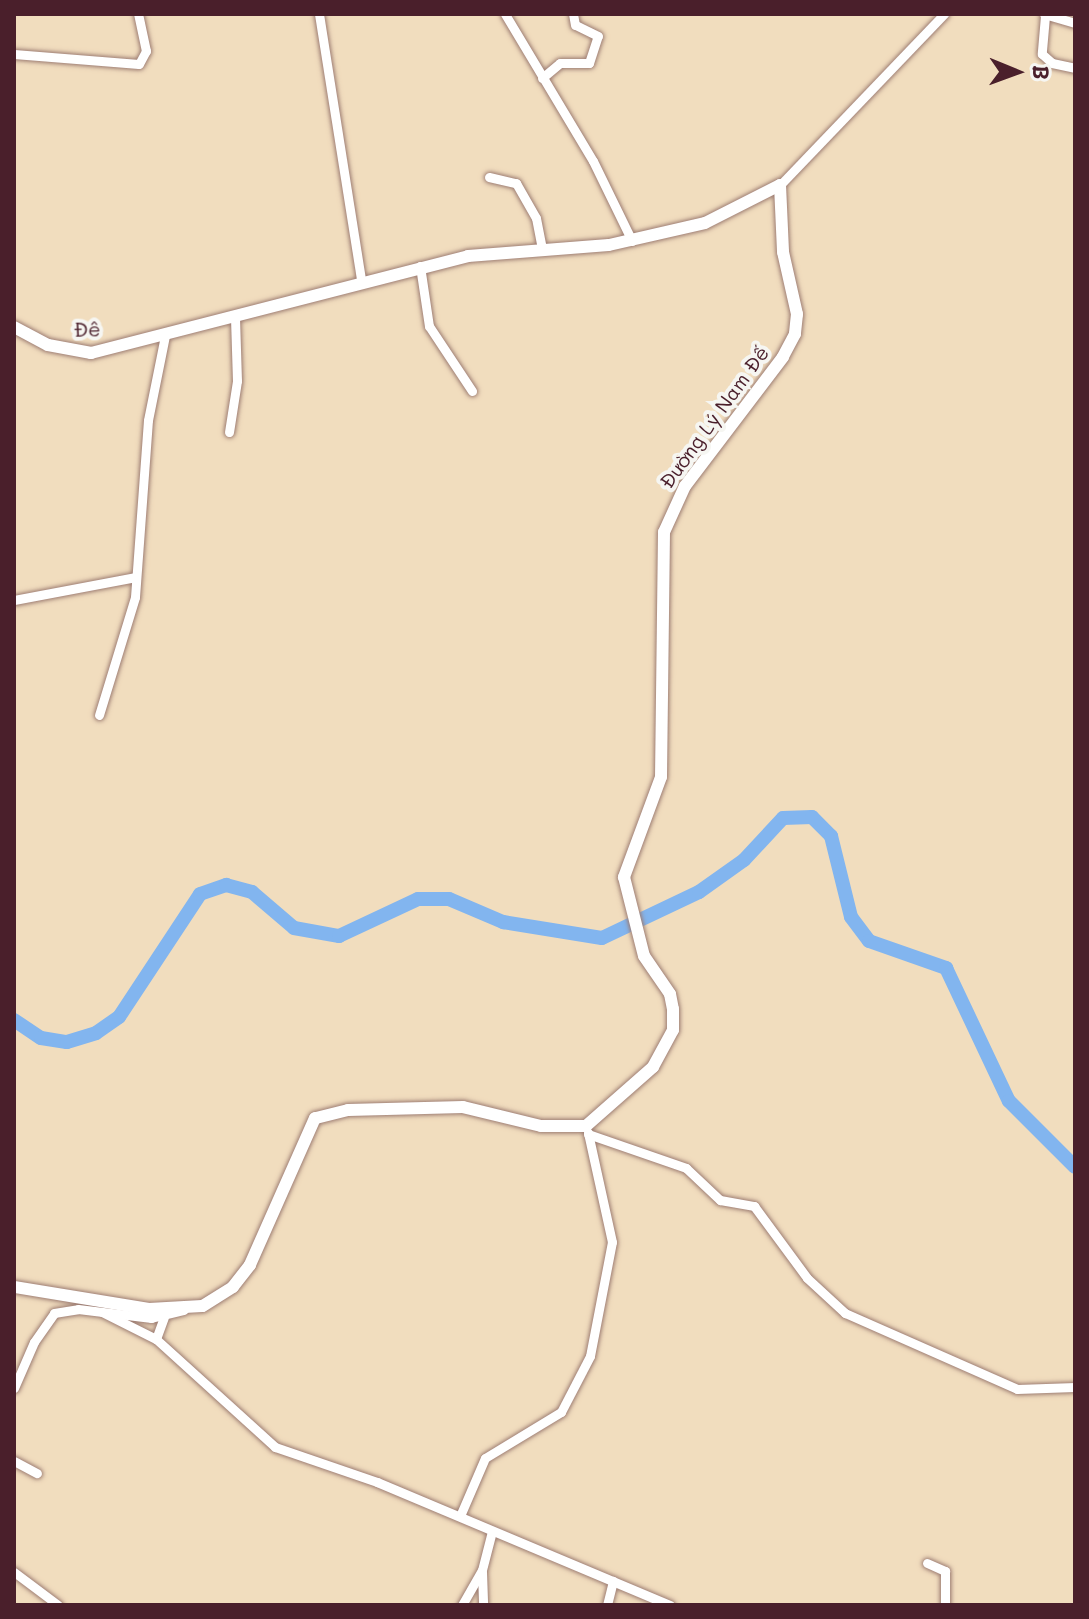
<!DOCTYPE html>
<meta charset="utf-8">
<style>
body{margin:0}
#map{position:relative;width:1089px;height:1619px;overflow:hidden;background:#f1ddbe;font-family:Mali,sans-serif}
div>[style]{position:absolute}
.river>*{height:14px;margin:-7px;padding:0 7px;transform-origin:7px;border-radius:7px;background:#82b5ef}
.roads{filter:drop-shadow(0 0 2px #9e7e74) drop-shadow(0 0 2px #9e7e74)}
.minor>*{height:9px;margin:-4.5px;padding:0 4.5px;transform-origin:4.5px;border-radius:4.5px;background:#fff}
.major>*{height:12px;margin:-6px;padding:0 6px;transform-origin:6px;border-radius:6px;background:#fff}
span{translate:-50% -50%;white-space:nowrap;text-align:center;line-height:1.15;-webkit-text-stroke:8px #f6f6f2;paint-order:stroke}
.street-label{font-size:20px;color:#4a1f2b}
.frame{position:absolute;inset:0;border:16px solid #4a1f2b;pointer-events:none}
.north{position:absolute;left:977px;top:32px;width:80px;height:80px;-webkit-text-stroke:6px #f6f6f2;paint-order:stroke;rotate:91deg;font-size:22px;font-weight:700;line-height:32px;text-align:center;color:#4a1f2b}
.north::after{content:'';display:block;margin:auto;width:28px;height:36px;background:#4a1f2b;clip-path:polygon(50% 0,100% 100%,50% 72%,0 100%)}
</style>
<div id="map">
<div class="river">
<i style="left:14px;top:1020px;width:32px;rotate:34deg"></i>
<i style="left:41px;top:1038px;width:26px;rotate:9deg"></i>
<i style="left:67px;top:1042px;width:30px;rotate:-17deg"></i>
<i style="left:96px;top:1033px;width:28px;rotate:-35deg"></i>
<i style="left:119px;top:1017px;width:147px;rotate:-56.6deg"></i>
<i style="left:200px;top:894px;width:28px;rotate:-19deg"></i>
<i style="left:226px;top:885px;width:27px;rotate:15deg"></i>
<i style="left:252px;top:892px;width:55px;rotate:40.6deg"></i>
<i style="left:294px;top:928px;width:46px;rotate:10.1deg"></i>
<i style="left:339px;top:936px;width:87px;rotate:-25.1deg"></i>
<i style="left:418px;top:899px;width:31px"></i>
<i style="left:449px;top:899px;width:59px;rotate:23.1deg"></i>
<i style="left:503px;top:922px;width:100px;rotate:9.2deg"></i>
<i style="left:602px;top:938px;width:107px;rotate:-25.4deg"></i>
<i style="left:699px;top:892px;width:55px;rotate:-35.4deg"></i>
<i style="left:744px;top:860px;width:57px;rotate:-47.1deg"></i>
<i style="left:783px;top:818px;width:29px;rotate:-2deg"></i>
<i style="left:812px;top:817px;width:27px;rotate:45deg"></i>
<i style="left:831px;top:836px;width:83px;rotate:76.1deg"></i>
<i style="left:851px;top:917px;width:30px;rotate:53deg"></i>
<i style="left:869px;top:941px;width:82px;rotate:19.3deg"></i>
<i style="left:946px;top:968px;width:147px;rotate:64.7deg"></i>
<i style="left:1009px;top:1101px;width:93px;rotate:45deg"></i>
</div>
<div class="roads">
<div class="minor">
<i style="left:319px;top:14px;width:269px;rotate:81deg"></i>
<i style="left:505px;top:14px;width:171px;rotate:59.1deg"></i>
<i style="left:593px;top:161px;width:89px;rotate:64deg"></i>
<i style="left:1044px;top:14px;width:32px;rotate:16deg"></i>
<i style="left:1045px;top:16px;width:38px;rotate:95deg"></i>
<i style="left:1042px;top:54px;width:13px;rotate:42deg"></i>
<i style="left:1052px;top:63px;width:24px;rotate:12deg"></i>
<i style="left:14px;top:54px;width:125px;rotate:4.6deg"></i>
<i style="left:139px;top:64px;width:15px;rotate:-62deg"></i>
<i style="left:146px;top:51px;width:38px;rotate:-102deg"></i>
<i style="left:542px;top:78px;width:23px;rotate:-40deg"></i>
<i style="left:560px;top:63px;width:29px"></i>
<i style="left:589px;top:63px;width:28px;rotate:-72deg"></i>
<i style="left:598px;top:36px;width:25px;rotate:-154deg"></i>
<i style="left:575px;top:25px;width:11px;rotate:-100deg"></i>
<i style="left:489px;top:177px;width:28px;rotate:13deg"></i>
<i style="left:516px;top:183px;width:40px;rotate:60.3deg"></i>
<i style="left:536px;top:218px;width:33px;rotate:79deg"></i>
<i style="left:780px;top:185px;width:237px;rotate:-46.2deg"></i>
<i style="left:420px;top:266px;width:61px;rotate:81.5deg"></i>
<i style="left:429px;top:326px;width:78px;rotate:56.5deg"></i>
<i style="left:229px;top:432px;width:52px;rotate:-81.1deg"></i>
<i style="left:237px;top:381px;width:65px;rotate:-91.8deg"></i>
<i style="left:14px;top:600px;width:124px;rotate:-10.7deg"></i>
<i style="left:99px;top:715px;width:123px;rotate:-73deg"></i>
<i style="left:135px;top:597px;width:177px;rotate:-85.8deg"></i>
<i style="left:148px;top:420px;width:86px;rotate:-78.6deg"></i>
<i style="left:588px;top:1134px;width:104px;rotate:19.1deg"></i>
<i style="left:686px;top:1168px;width:47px;rotate:43.3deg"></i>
<i style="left:720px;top:1200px;width:35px;rotate:10deg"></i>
<i style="left:754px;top:1206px;width:89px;rotate:53.6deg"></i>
<i style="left:807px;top:1278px;width:52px;rotate:42.6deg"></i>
<i style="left:845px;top:1313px;width:188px;rotate:23.8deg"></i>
<i style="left:1017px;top:1389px;width:58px;rotate:-2deg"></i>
<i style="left:102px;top:1312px;width:60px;rotate:26.6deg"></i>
<i style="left:156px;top:1339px;width:161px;rotate:42.2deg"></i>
<i style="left:275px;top:1447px;width:108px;rotate:18.9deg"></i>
<i style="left:377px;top:1482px;width:318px;rotate:22.8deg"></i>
<i style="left:156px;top:1339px;width:23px;rotate:-70deg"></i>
<i style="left:14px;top:1388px;width:50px;rotate:-66.5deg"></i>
<i style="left:34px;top:1342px;width:35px;rotate:-55deg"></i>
<i style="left:54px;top:1313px;width:24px;rotate:-9deg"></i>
<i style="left:78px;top:1309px;width:74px;rotate:7deg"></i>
<i style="left:151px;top:1318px;width:34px;rotate:-14deg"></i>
<i style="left:14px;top:1461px;width:26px;rotate:28deg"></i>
<i style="left:460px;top:1516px;width:63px;rotate:-66.7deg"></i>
<i style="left:485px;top:1458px;width:89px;rotate:-31.2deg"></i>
<i style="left:561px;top:1412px;width:63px;rotate:-62.6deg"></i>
<i style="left:590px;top:1356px;width:116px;rotate:-79.1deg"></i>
<i style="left:612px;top:1242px;width:112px;rotate:-102.4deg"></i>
<i style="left:927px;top:1563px;width:20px;rotate:24deg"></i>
<i style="left:945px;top:1571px;width:34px;rotate:90deg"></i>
<i style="left:14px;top:1572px;width:55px;rotate:36.9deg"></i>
<i style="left:482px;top:1572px;width:33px;rotate:88deg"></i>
<i style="left:462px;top:1605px;width:40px;rotate:-60.3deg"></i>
<i style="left:482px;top:1570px;width:40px;rotate:-75.6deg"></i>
<i style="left:607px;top:1605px;width:25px;rotate:-76deg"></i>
</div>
<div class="major">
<i style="left:14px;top:327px;width:38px;rotate:28deg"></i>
<i style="left:48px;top:345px;width:44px;rotate:10.5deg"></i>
<i style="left:91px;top:353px;width:389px;rotate:-14.4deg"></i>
<i style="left:468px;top:256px;width:141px;rotate:-4.5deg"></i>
<i style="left:609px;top:245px;width:98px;rotate:-12.9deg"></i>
<i style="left:705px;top:223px;width:84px;rotate:-26.9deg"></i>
<i style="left:780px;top:185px;width:67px;rotate:87.4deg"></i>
<i style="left:783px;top:252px;width:64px;rotate:77.3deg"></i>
<i style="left:797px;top:314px;width:20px;rotate:96deg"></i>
<i style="left:795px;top:334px;width:26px;rotate:118deg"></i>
<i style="left:783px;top:357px;width:162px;rotate:127.2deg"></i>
<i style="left:685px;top:486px;width:51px;rotate:114.5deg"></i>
<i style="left:664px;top:532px;width:245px;rotate:90.7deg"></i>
<i style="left:661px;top:777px;width:107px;rotate:110.3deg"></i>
<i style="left:624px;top:877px;width:81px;rotate:75.8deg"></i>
<i style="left:644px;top:956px;width:46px;rotate:55.6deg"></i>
<i style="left:670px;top:994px;width:15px;rotate:79deg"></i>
<i style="left:673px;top:1009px;width:21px;rotate:90deg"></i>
<i style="left:673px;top:1030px;width:42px;rotate:118.4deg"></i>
<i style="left:653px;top:1067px;width:89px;rotate:138.6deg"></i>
<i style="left:586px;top:1126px;width:45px;rotate:180deg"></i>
<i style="left:541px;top:1126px;width:80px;rotate:-166.3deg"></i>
<i style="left:463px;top:1107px;width:115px;rotate:178.5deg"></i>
<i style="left:348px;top:1110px;width:34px;rotate:166deg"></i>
<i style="left:315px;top:1118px;width:161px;rotate:113.9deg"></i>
<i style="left:250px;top:1265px;width:28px;rotate:128deg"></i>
<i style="left:233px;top:1287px;width:36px;rotate:148deg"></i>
<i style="left:202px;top:1306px;width:53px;rotate:176.8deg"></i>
<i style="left:149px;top:1309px;width:137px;rotate:-170.7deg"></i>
</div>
</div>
<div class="street-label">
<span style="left:87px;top:329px;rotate:-1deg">Đê</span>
<span style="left:714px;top:417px;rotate:-54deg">Đường Lý Nam Đế</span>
</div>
<div class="frame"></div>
<div class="north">B</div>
</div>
